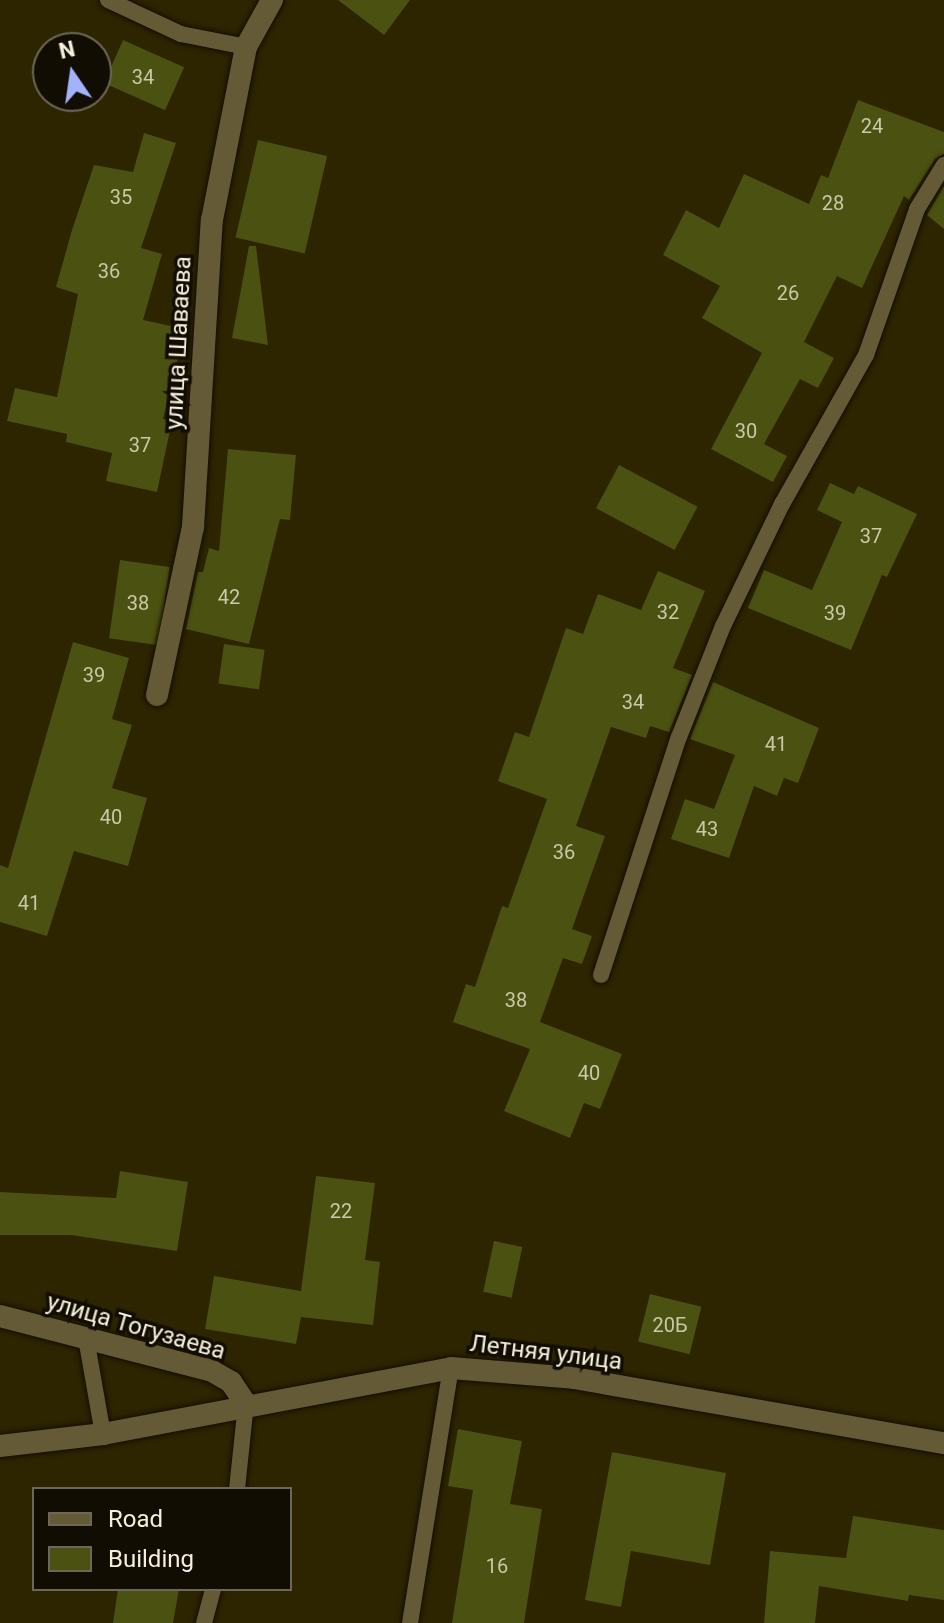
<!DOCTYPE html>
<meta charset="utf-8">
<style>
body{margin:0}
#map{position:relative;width:944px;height:1623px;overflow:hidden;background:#2d2400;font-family:Roboto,sans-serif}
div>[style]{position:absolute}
.building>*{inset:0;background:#4b5110;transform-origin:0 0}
.roads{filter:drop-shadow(0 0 2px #140d00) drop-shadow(0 0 2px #140d00)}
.service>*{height:16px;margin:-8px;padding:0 8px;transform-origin:8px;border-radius:8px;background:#645a36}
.minor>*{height:22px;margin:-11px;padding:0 11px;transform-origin:11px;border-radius:11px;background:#645a36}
span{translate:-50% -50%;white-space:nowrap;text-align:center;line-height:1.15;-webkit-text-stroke:7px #120d02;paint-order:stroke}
.number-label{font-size:20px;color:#cac8a8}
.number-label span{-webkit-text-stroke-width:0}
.street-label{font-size:24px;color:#f5efdb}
.legend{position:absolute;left:32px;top:1487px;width:260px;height:104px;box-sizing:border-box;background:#120d02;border:2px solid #6d6759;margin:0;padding:10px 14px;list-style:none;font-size:24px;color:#f5efdb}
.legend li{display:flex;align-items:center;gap:16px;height:40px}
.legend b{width:40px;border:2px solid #6d6759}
.north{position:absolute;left:32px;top:32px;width:80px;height:80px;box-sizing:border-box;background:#120d02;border:2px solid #6d6759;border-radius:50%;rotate:347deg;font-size:22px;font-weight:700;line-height:32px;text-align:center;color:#f5efdb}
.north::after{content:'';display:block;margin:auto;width:28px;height:36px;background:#a2b2fd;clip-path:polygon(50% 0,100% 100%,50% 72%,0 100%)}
</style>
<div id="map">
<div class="building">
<i style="clip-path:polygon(338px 0,410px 0,384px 35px)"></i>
<i style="left:123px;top:40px;width:67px;height:47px;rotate:24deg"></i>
<i style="clip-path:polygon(858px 100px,944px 132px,944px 154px,935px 159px,909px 200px,904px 196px,862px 288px,837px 276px,804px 342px,834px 358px,818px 388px,800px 379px,764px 444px,787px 456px,773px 482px,711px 449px,762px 353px,702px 318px,720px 286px,663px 255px,686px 210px,719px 228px,744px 174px,809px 204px,821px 175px,828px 178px)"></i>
<i style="clip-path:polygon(144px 133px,176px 143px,141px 248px,162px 254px,143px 320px,185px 329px,163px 419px,172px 421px,157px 492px,106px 481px,112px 453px,66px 442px,67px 434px,7px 421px,15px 388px,57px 397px,78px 294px,56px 287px,72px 230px,94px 165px,133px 172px)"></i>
<i style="left:258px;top:140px;width:71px;height:100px;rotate:13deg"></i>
<i style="clip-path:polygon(944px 186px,944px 229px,927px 215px)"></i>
<i style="clip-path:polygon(249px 246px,256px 246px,268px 345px,232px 338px)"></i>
<i style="clip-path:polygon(228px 449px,296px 455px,290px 520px,280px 519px,249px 644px,186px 629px,198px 572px,203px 572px,209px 548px,219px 551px)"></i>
<i style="left:619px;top:465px;width:89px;height:49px;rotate:28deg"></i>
<i style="clip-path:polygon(830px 483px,854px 494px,858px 486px,917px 514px,887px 577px,882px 575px,851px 650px,748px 608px,764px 570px,812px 590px,842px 522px,817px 510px)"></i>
<i style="left:120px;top:560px;width:50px;height:79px;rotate:8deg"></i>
<i style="clip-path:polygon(658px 571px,705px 591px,673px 668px,692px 675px,669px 732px,650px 726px,646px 738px,611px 727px,576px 826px,605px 836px,572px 929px,592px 936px,582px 964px,563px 958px,540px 1022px,622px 1054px,600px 1109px,584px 1103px,570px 1138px,504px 1111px,530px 1049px,453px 1022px,466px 984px,475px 987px,502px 906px,508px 908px,547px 799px,498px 781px,515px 732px,529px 737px,566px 628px,583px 634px,598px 594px,641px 610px)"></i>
<i style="clip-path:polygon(73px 642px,129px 658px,112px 719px,132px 725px,112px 788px,147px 798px,128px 866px,74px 851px,47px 936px,0 922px,0 865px,8px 868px)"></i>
<i style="left:224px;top:644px;width:41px;height:40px;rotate:8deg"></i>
<i style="clip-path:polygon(713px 682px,819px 728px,798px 783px,784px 778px,777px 796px,754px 786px,729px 858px,671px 839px,685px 799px,714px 809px,735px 755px,690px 739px)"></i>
<i style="clip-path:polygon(120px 1171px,188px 1182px,177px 1251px,71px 1235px,0 1235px,0 1192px,116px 1198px)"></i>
<i style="clip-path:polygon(316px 1176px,375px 1183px,365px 1260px,380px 1262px,373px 1325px,301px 1317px,296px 1344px,205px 1329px,214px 1276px,301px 1291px)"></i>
<i style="left:494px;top:1241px;width:29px;height:52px;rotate:12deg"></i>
<i style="left:650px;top:1294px;width:53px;height:49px;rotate:14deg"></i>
<i style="clip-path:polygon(458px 1429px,522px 1441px,510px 1504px,542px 1509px,524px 1623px,452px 1623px,473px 1490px,448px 1486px)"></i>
<i style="clip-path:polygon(612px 1452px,726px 1473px,710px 1565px,631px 1551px,621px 1607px,585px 1600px)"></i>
<i style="clip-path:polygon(853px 1516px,944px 1530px,944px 1600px,909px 1595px,908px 1601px,819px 1586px,815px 1623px,764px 1623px,770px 1551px,846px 1558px)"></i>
<i style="clip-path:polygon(118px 1589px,179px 1589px,173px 1623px,113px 1623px)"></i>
</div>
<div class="roads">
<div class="service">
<i style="left:108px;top:0;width:81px;rotate:25deg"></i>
<i style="left:181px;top:34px;width:66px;rotate:11.3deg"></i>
<i style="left:601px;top:975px;width:250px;rotate:-71.9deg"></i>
<i style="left:679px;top:737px;width:119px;rotate:-68.4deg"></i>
<i style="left:723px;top:626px;width:136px;rotate:-64.2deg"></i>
<i style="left:782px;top:504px;width:171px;rotate:-60.6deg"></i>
<i style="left:866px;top:355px;width:155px;rotate:-70.7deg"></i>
<i style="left:917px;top:209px;width:52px;rotate:-58.5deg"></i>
<i style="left:86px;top:1338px;width:97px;rotate:80deg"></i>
<i style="left:237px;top:1489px;width:85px;rotate:-84deg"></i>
<i style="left:204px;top:1623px;width:35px;rotate:-75deg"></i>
<i style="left:410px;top:1623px;width:258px;rotate:-80.9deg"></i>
</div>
<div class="minor">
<i style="left:157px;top:695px;width:172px;rotate:-77.9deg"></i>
<i style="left:193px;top:527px;width:308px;rotate:-86.5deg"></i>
<i style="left:212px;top:220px;width:176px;rotate:-78.9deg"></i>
<i style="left:246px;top:47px;width:54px;rotate:-61deg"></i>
<i style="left:0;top:1316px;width:219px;rotate:14.5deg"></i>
<i style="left:212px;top:1371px;width:22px;rotate:30deg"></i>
<i style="left:231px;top:1382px;width:27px;rotate:56deg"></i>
<i style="left:0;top:1446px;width:104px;rotate:-6.6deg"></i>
<i style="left:103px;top:1434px;width:354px;rotate:-10.7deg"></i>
<i style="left:451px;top:1368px;width:123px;rotate:4.6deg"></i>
<i style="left:574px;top:1378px;width:376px;rotate:10deg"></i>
</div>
</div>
<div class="number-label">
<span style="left:143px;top:77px">34</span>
<span style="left:872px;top:126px">24</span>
<span style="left:121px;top:197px">35</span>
<span style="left:833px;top:203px">28</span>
<span style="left:109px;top:271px">36</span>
<span style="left:788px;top:293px">26</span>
<span style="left:746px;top:431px">30</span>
<span style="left:140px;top:445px">37</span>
<span style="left:871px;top:536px">37</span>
<span style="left:229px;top:597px">42</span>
<span style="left:138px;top:603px">38</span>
<span style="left:668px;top:612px">32</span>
<span style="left:835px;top:613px">39</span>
<span style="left:94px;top:675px">39</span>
<span style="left:633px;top:702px">34</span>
<span style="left:776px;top:744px">41</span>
<span style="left:111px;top:817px">40</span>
<span style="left:707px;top:829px">43</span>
<span style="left:564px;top:852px">36</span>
<span style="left:29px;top:903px">41</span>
<span style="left:516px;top:1000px">38</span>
<span style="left:589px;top:1073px">40</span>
<span style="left:341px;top:1211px">22</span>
<span style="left:670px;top:1325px">20Б</span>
<span style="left:497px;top:1566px">16</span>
</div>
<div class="street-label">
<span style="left:179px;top:343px;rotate:-87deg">улица Шаваева</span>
<span style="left:136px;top:1327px;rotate:16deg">улица Тогузаева</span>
<span style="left:546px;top:1353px;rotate:7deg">Летняя улица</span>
</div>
<ul class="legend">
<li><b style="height:10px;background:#645a36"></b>Road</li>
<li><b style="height:22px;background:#4b5110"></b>Building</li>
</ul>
<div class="north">N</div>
</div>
